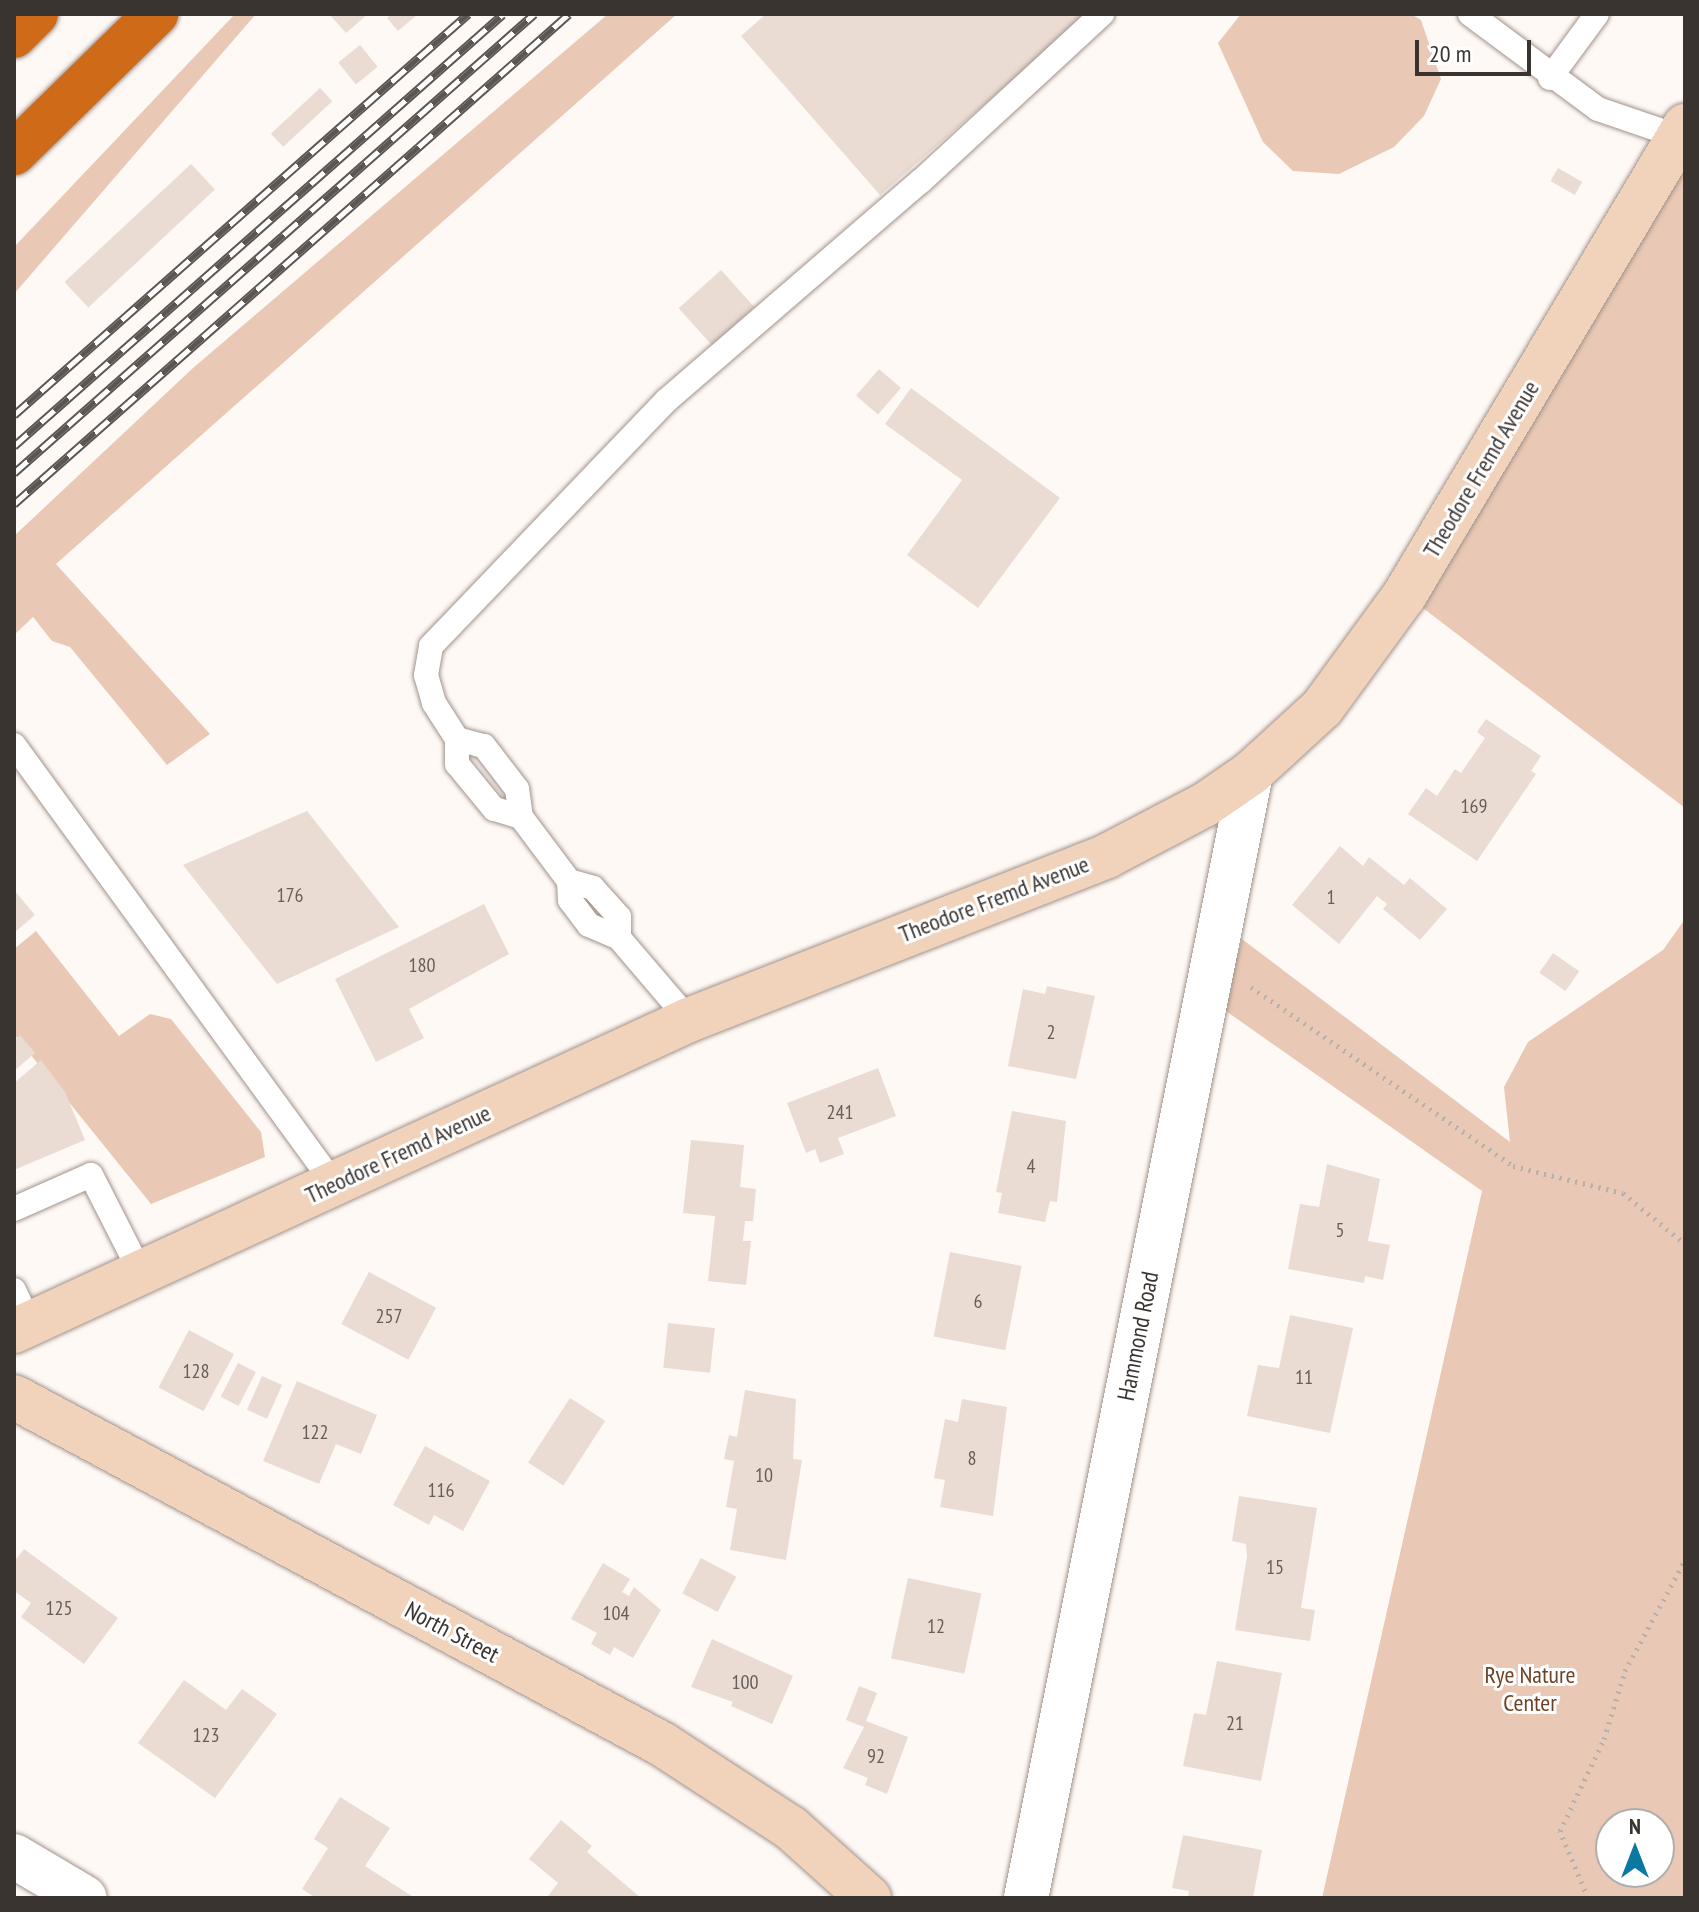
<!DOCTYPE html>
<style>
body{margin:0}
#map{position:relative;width:1699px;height:1912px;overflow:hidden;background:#fff9f5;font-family:"PT Sans Narrow",sans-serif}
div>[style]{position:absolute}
.green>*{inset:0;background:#e9c8b5}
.building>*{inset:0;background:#eadbd3;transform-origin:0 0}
.path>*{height:5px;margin-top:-2.5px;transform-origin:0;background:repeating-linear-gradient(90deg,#b6b0ac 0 2px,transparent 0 8px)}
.roads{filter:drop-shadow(0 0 2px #a1938b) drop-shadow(0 0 2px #a1938b)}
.lane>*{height:24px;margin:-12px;padding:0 12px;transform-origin:12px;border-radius:12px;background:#fff}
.street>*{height:44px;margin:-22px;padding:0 22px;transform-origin:22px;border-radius:22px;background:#fff}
.secondary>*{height:44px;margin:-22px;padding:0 22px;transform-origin:22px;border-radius:22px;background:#f1d2ba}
.highway>*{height:44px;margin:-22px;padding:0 22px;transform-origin:22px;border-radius:22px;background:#cf6a18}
.rail>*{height:9px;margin-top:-4.5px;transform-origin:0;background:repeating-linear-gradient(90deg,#fff 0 18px,#5c5653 0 36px);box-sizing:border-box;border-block:2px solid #5c5653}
span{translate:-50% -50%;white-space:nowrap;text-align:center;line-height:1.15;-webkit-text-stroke:6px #fff;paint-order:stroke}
.number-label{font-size:20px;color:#665e5a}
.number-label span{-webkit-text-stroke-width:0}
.street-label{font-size:24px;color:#3a3431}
.park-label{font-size:24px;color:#704225}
.frame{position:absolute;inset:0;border:16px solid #3a3431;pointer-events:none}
.north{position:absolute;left:1595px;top:1808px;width:80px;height:80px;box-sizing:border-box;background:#fff;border:2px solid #b0aead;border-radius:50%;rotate:0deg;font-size:22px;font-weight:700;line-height:32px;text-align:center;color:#3a3431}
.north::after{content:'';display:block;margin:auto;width:28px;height:36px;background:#0b78a2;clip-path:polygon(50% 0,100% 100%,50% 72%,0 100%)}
.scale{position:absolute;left:1415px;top:40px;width:116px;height:36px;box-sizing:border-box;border:4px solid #3a3431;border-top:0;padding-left:10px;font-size:24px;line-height:28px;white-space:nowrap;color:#3a3431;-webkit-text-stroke:6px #fff;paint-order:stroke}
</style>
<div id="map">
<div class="green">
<i style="clip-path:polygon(235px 14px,256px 14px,14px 294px,14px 247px)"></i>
<i style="clip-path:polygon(608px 14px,677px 14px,56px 564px,210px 734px,167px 765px,70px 647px,52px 641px,33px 617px,14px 635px,14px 536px,193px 368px)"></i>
<i style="clip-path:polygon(1241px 14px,1411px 14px,1421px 20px,1441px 79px,1424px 116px,1394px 147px,1339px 174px,1293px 171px,1263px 142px,1218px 43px)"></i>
<i style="clip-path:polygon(1685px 165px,1685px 808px,1423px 608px)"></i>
<i style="clip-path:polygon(evenodd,1685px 919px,1685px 1898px,1322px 1898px,1482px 1191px,1223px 1009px,1242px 939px,1510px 1142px,1504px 1087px,1528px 1042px,1663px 950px,1685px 919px,1611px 1824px,1659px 1824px,1659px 1872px,1611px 1872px,1611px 1824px)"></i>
<i style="clip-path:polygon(36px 931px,119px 1036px,150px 1014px,171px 1019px,261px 1132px,265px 1157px,151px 1204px,14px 1034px,14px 949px)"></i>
</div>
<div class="building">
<i style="clip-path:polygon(329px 14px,368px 14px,346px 33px)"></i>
<i style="clip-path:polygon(392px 14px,418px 14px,398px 31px,387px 18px)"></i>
<i style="clip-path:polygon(766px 14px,1088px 14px,880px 195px,741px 36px)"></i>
<i style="left:360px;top:45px;width:28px;height:28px;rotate:51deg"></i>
<i style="left:320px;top:88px;width:18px;height:67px;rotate:47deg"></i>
<i style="left:191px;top:164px;width:35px;height:173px;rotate:47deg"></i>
<i style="left:1558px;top:168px;width:28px;height:15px;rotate:30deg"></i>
<i style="left:721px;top:270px;width:50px;height:57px;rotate:48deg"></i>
<i style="left:879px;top:369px;width:29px;height:35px;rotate:41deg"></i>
<i style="clip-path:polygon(911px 388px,1060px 498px,978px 608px,907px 555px,962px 480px,885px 424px)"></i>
<i style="clip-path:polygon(1486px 719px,1541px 756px,1531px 771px,1536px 774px,1477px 861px,1408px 814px,1426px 788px,1437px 796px,1455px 769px,1461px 773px,1485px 738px,1477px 732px)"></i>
<i style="clip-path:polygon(307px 811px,399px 927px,277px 984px,183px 865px)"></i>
<i style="clip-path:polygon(1340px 846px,1363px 866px,1369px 857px,1404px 885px,1410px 878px,1447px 909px,1420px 940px,1383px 909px,1387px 904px,1377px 896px,1339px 944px,1292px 905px)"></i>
<i style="clip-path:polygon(14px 890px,35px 915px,14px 933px)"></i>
<i style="clip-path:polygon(484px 904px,509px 954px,409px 1009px,424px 1038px,376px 1062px,335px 979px)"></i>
<i style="left:1553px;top:953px;width:32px;height:24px;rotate:35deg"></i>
<i style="clip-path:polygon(1047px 986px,1095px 996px,1076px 1079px,1008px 1066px,1023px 989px,1045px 994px)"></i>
<i style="clip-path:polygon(20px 1035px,35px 1053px,14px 1071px,14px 1041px)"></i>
<i style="clip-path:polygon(41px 1060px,65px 1092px,85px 1140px,14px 1170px,14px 1083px)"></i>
<i style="clip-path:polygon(878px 1068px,896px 1116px,838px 1138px,844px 1154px,820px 1163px,815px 1149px,806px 1153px,787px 1103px)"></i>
<i style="clip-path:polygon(1012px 1111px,1066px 1121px,1057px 1202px,1050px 1201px,1045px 1222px,998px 1213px,1002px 1193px,996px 1192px)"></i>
<i style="clip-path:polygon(691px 1140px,744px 1145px,740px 1187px,756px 1189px,753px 1221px,745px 1221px,743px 1241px,751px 1241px,746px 1285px,708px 1281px,715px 1216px,683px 1213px)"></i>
<i style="clip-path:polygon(1327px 1164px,1380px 1179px,1368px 1241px,1390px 1245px,1383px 1280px,1365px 1276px,1364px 1283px,1288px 1269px,1300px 1204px,1319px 1207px)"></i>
<i style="left:950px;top:1252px;width:73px;height:86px;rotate:11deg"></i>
<i style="left:369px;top:1272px;width:76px;height:59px;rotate:28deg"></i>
<i style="clip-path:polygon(1290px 1315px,1353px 1328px,1330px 1433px,1247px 1416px,1258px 1365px,1279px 1368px)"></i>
<i style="left:668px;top:1323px;width:47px;height:45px;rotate:6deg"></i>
<i style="left:189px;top:1330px;width:51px;height:65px;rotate:28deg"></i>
<i style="left:238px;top:1363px;width:20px;height:38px;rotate:27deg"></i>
<i style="left:262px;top:1376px;width:22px;height:37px;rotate:24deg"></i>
<i style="clip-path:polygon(297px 1381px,377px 1415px,361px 1454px,336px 1444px,319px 1484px,263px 1461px)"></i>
<i style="clip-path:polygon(745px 1390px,796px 1399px,793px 1459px,802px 1460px,786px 1560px,730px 1550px,737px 1509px,726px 1507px,734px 1461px,724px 1459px,729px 1435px,737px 1437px)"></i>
<i style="left:570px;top:1398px;width:42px;height:77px;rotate:33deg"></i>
<i style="clip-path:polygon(962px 1399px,1007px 1407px,993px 1516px,940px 1507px,945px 1480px,934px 1478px,945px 1419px,958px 1422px)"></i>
<i style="clip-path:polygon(425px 1446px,490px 1481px,463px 1531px,434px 1515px,429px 1525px,393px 1505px)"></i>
<i style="clip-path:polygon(1239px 1496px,1317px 1508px,1301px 1608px,1315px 1610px,1310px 1641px,1235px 1630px,1247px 1556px,1246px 1544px,1232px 1541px)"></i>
<i style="clip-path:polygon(24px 1549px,118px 1618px,84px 1664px,21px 1617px,31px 1603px,14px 1591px,14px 1562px)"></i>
<i style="left:701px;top:1558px;width:40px;height:40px;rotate:28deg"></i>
<i style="clip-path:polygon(603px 1563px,630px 1579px,622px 1592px,629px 1596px,634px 1587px,661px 1610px,633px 1658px,614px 1647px,610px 1655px,591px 1644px,597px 1633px,571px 1619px)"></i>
<i style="left:908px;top:1578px;width:75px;height:82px;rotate:12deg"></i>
<i style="clip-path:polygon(712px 1639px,793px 1676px,772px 1724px,731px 1706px,733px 1702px,691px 1687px)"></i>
<i style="clip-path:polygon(1217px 1661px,1282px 1673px,1261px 1781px,1183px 1766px,1194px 1713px,1206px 1715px)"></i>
<i style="clip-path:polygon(184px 1680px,226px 1710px,242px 1689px,277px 1714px,215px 1798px,138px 1743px)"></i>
<i style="clip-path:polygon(859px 1686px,877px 1693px,866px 1721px,908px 1737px,887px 1794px,865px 1785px,868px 1778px,843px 1768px,864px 1727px,846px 1720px)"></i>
<i style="clip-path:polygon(340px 1797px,390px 1828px,365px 1866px,415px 1898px,316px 1898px,302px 1889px,328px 1848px,314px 1839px)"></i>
<i style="clip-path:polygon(561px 1820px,592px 1846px,587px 1852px,641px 1898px,548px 1896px,558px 1883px,529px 1859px)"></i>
<i style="clip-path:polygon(1183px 1835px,1262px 1850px,1253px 1898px,1188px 1898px,1189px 1891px,1172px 1888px)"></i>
</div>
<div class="path">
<i style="left:1251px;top:987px;width:317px;rotate:34.3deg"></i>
<i style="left:1513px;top:1166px;width:113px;rotate:13.8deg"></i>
<i style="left:1623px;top:1193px;width:80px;rotate:39.4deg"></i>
<i style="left:1588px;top:1898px;width:73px;rotate:-112.7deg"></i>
<i style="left:1560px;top:1831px;width:102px;rotate:-64.4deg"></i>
<i style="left:1604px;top:1739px;width:71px;rotate:-72.8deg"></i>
<i style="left:1625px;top:1671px;width:126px;rotate:-61.6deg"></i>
</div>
<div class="roads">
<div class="lane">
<i style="left:1470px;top:14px;width:159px;rotate:36.6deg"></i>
<i style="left:1598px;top:109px;width:83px;rotate:18.9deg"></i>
<i style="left:1550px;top:78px;width:79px;rotate:-53.7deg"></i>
<i style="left:457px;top:739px;width:28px;rotate:15deg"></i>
<i style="left:484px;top:746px;width:54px;rotate:52.5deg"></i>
<i style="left:517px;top:789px;width:28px;rotate:82deg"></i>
<i style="left:521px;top:817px;width:80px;rotate:53.1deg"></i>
<i style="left:569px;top:881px;width:19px;rotate:87deg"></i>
<i style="left:570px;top:900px;width:31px;rotate:53deg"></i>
<i style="left:589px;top:925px;width:33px;rotate:23deg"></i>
<i style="left:619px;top:938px;width:108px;rotate:49.5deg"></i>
<i style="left:14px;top:745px;width:543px;rotate:53.91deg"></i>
<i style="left:521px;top:817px;width:28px;rotate:-163deg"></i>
<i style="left:494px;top:809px;width:58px;rotate:-129.4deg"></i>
<i style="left:457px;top:764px;width:25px;rotate:-90deg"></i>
<i style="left:457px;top:739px;width:43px;rotate:-122.6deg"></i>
<i style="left:434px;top:703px;width:29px;rotate:-106deg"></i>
<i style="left:426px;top:675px;width:29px;rotate:-80deg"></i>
<i style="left:431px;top:646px;width:341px;rotate:-46.2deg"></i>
<i style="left:667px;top:400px;width:334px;rotate:-40.8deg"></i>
<i style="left:920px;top:182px;width:248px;rotate:-42.7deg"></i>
<i style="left:569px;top:881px;width:25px;rotate:16deg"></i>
<i style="left:593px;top:888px;width:39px;rotate:48deg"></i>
<i style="left:619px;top:917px;width:21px;rotate:90deg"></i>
<i style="left:14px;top:1209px;width:84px;rotate:-23.8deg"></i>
<i style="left:91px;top:1175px;width:110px;rotate:63deg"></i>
<i style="left:14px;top:1290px;width:38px;rotate:65deg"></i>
</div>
<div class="street">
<i style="left:14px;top:1856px;width:82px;rotate:30.6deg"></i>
<i style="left:1026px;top:1898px;width:1147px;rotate:-78.69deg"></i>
</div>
<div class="secondary">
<i style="left:14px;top:1331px;width:743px;rotate:-24.74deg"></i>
<i style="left:689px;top:1020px;width:449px;rotate:-21.4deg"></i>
<i style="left:1107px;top:856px;width:112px;rotate:-27.7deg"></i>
<i style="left:1206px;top:804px;width:55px;rotate:-34.6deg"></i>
<i style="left:1251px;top:773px;width:96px;rotate:-42.5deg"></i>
<i style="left:1322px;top:708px;width:139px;rotate:-53.8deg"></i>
<i style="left:1404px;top:596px;width:548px;rotate:-59.13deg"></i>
<i style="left:14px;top:1397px;width:735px;rotate:28.17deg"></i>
<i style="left:662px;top:1744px;width:154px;rotate:33.1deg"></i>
<i style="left:791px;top:1828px;width:105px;rotate:41.9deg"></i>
</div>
<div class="highway">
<i style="left:14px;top:36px;width:31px;rotate:-45deg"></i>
<i style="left:14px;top:153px;width:199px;rotate:-44.4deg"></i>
</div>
</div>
<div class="rail">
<i style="left:14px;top:415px;width:606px;rotate:-41.45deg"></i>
<i style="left:14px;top:446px;width:652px;rotate:-41.46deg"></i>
<i style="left:14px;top:473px;width:694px;rotate:-41.43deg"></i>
<i style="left:14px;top:504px;width:740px;rotate:-41.44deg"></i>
</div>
<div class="number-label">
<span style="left:1474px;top:806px">169</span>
<span style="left:290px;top:895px">176</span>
<span style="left:1331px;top:897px">1</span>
<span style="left:422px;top:965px">180</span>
<span style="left:1051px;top:1032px">2</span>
<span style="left:840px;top:1112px">241</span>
<span style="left:1031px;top:1166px">4</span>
<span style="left:1340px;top:1230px">5</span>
<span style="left:978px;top:1301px">6</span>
<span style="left:389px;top:1316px">257</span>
<span style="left:196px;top:1371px">128</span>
<span style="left:1304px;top:1377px">11</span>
<span style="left:315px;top:1432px">122</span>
<span style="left:972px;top:1458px">8</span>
<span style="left:764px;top:1475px">10</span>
<span style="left:441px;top:1490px">116</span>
<span style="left:1275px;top:1567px">15</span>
<span style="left:59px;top:1608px">125</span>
<span style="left:616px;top:1613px">104</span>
<span style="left:936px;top:1626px">12</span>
<span style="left:745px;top:1682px">100</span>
<span style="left:1235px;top:1723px">21</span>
<span style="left:206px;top:1735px">123</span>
<span style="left:876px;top:1756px">92</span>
</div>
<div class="street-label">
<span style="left:1481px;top:469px;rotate:-59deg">Theodore Fremd Avenue</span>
<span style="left:994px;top:899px;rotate:-21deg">Theodore Fremd Avenue</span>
<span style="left:398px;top:1154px;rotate:-25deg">Theodore Fremd Avenue</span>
<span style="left:1138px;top:1336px;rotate:-79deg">Hammond Road</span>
<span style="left:452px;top:1632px;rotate:28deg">North Street</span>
</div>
<div class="park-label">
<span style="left:1530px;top:1689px">Rye Nature<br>Center</span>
</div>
<div class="frame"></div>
<div class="north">N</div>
<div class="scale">20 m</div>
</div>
